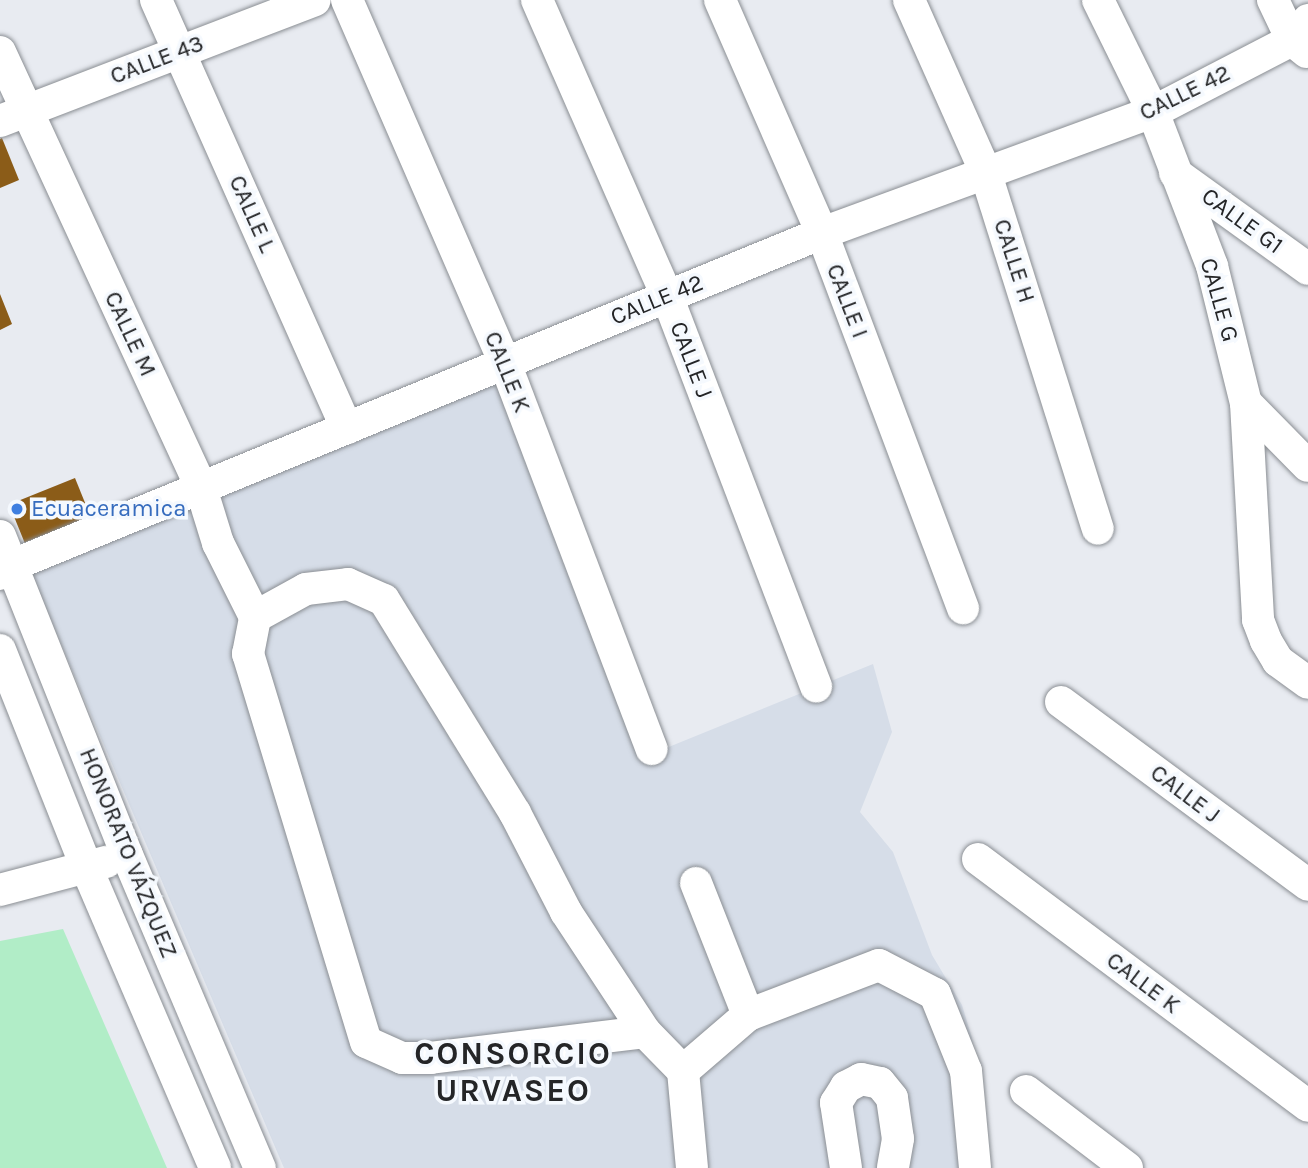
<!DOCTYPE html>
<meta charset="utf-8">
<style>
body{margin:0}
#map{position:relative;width:1308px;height:1168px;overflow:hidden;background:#e8ebf1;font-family:Karla,sans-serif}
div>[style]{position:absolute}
.built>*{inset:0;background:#d6dde8}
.green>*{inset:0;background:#b1edc7}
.building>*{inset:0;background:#8b5c18;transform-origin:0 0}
.roads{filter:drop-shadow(0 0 2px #8a8e93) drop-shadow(0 0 2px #8a8e93)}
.minor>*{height:32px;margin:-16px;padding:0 16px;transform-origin:16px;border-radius:16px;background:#fff}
.dots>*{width:19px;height:19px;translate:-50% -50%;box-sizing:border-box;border:4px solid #f5f9fe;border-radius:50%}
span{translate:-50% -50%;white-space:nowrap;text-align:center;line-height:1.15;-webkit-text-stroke:7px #f5f9fe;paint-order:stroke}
.street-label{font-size:24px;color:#242527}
.shop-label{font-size:24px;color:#366cbe}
.left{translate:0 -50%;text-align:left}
.district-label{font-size:32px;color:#242527;font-weight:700;letter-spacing:2px}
</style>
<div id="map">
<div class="built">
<i style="clip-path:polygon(502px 376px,649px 755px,873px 664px,892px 732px,860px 812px,893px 852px,932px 955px,962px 1005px,972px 1038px,991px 1168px,284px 1168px,29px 569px)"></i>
</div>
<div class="green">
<i style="clip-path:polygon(63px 929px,167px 1168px,0 1168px,0 941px)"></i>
</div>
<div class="building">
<i style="clip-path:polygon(2px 138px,19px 180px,0 188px,0 139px)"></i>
<i style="clip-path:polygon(0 294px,12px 324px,0 330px)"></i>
<i style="left:75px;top:478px;width:41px;height:71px;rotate:68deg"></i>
</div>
<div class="roads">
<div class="minor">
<i style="left:156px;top:0;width:469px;rotate:66deg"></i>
<i style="left:347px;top:0;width:396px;rotate:66.5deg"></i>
<i style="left:505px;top:363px;width:413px;rotate:69.2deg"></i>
<i style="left:537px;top:0;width:323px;rotate:66.3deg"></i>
<i style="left:667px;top:296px;width:418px;rotate:69.1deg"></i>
<i style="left:720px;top:0;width:254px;rotate:66.4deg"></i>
<i style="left:822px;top:233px;width:401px;rotate:69.4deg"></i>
<i style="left:909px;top:0;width:187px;rotate:66deg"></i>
<i style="left:985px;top:171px;width:375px;rotate:72.5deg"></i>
<i style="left:1098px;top:0;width:125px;rotate:63.8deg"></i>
<i style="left:1153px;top:112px;width:165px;rotate:69deg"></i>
<i style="left:1212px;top:266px;width:141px;rotate:76.1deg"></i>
<i style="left:1246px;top:403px;width:217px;rotate:86.8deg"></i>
<i style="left:1258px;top:620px;width:22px;rotate:69deg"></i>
<i style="left:1266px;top:641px;width:23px;rotate:59deg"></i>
<i style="left:1278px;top:661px;width:37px;rotate:36deg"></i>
<i style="left:1273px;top:0;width:44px;rotate:64.6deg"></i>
<i style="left:1292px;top:40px;width:19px;rotate:39deg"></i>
<i style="left:0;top:52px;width:480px;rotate:65.2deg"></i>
<i style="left:201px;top:488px;width:58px;rotate:72.8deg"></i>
<i style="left:218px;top:543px;width:83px;rotate:63.4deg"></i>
<i style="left:0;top:121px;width:337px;rotate:-21deg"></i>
<i style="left:1175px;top:173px;width:164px;rotate:35.8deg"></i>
<i style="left:1246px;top:403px;width:88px;rotate:45.5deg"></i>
<i style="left:0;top:536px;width:343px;rotate:68.3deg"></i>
<i style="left:127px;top:855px;width:340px;rotate:67deg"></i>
<i style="left:0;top:574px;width:16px;rotate:-35deg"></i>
<i style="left:13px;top:565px;width:874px;rotate:-22.31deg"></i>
<i style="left:822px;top:233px;width:352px;rotate:-20.1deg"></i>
<i style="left:1153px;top:112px;width:157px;rotate:-27.4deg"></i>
<i style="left:1292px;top:40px;width:26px;rotate:-51deg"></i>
<i style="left:0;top:650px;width:236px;rotate:68.3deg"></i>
<i style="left:87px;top:869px;width:325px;rotate:66.8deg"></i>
<i style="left:1061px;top:702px;width:307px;rotate:36.5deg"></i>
<i style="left:978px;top:859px;width:412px;rotate:36.8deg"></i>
<i style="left:696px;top:883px;width:142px;rotate:68.5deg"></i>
<i style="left:0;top:890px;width:110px;rotate:-14.8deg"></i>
<i style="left:645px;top:1032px;width:216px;rotate:173.1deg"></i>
<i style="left:431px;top:1058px;width:29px;rotate:180deg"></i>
<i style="left:402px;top:1058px;width:39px;rotate:-156deg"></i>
<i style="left:366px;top:1042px;width:406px;rotate:-106.9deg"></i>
<i style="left:248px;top:654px;width:38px;rotate:-79deg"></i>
<i style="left:255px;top:617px;width:58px;rotate:-28.8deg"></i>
<i style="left:306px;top:589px;width:42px;rotate:-6.8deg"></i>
<i style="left:348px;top:584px;width:39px;rotate:24deg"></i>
<i style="left:384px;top:600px;width:250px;rotate:58.4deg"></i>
<i style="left:515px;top:813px;width:111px;rotate:62.7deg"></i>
<i style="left:566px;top:912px;width:144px;rotate:56.6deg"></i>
<i style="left:645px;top:1032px;width:54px;rotate:45.7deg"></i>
<i style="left:683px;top:1071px;width:97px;rotate:84.7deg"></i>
<i style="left:683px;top:1071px;width:86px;rotate:-40.7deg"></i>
<i style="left:748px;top:1015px;width:140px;rotate:-20.9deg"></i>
<i style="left:879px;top:965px;width:63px;rotate:27.4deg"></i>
<i style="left:935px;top:994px;width:83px;rotate:68.1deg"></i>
<i style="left:966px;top:1071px;width:97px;rotate:84.7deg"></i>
<i style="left:1026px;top:1091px;width:127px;rotate:37.3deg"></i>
<i style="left:846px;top:1168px;width:66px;rotate:-98.7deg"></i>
<i style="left:836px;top:1103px;width:19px;rotate:-58deg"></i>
<i style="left:846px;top:1087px;width:17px;rotate:-28deg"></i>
<i style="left:861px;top:1079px;width:19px;rotate:12deg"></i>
<i style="left:880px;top:1083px;width:19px;rotate:51deg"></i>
<i style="left:892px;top:1098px;width:41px;rotate:81.7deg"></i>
<i style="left:898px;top:1139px;width:29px;rotate:100deg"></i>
</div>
</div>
<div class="dots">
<i style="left:17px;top:509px;background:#3f7fe0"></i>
</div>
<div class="street-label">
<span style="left:157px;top:60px;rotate:-21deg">CALLE 43</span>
<span style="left:1185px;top:93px;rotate:-26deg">CALLE 42</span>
<span style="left:252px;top:214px;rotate:66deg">CALLE L</span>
<span style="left:1242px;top:221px;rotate:36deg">CALLE G1</span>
<span style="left:1014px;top:261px;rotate:72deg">CALLE H</span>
<span style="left:657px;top:300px;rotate:-22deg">CALLE 42</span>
<span style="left:1219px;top:300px;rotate:74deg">CALLE G</span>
<span style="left:847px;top:301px;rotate:69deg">CALLE I</span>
<span style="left:130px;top:334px;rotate:65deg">CALLE M</span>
<span style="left:691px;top:360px;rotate:69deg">CALLE J</span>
<span style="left:507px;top:372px;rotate:68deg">CALLE K</span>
<span style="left:1185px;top:794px;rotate:37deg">CALLE J</span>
<span style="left:128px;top:853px;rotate:68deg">HONORATO VÁZQUEZ</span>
<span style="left:1143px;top:983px;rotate:37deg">CALLE K</span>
</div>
<div class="shop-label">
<span class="left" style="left:31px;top:509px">Ecuaceramica</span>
</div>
<div class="district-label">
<span style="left:513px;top:1073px">CONSORCIO<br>URVASEO</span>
</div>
</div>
